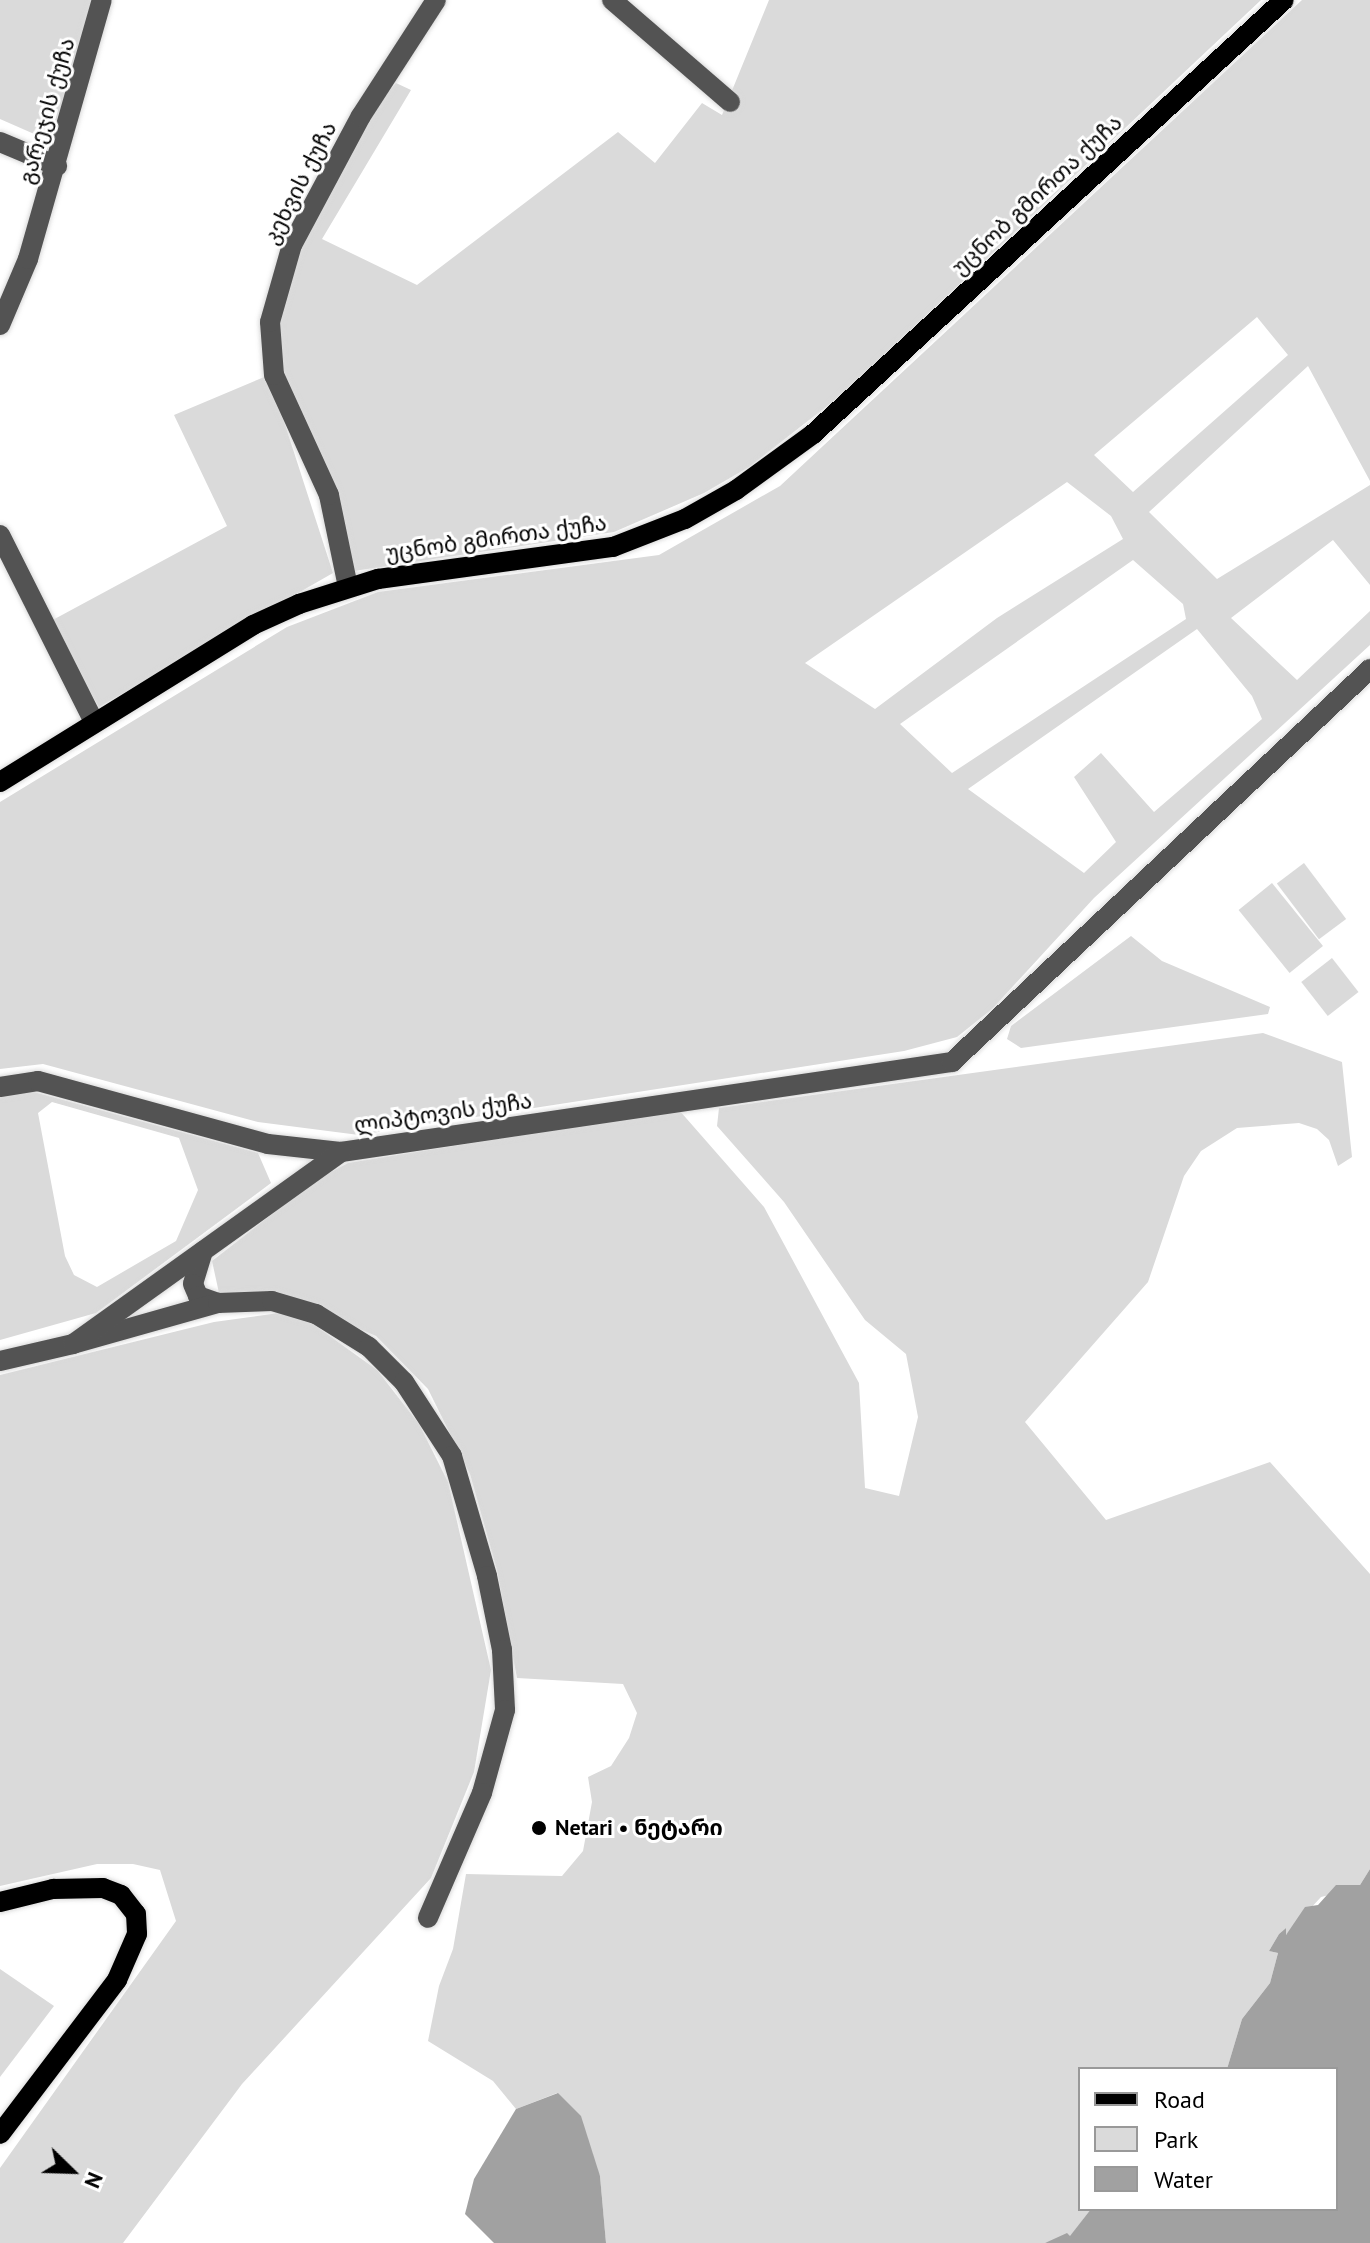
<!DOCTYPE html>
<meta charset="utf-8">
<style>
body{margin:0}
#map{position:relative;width:1370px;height:2243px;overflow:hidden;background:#fff;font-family:"PT Sans","Noto Sans Georgian",sans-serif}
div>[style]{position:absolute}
.green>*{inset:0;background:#dadada;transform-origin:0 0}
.water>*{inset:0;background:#a1a1a1}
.roads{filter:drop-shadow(0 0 2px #dbdbdb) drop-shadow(0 0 2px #dbdbdb)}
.minor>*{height:20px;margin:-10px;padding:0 10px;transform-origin:10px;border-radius:10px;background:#535353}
.major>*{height:20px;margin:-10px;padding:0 10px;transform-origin:10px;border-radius:10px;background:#000}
.dots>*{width:22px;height:22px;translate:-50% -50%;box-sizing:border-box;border:4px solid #fff;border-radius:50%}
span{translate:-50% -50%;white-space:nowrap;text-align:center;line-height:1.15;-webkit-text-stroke:6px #fff;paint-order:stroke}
.street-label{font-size:22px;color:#000}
.poi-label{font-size:22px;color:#000;font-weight:700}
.left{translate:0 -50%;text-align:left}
.legend{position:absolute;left:1078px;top:2067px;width:260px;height:144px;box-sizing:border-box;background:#fff;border:2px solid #999;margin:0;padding:10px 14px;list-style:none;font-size:24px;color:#000}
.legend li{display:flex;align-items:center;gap:16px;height:40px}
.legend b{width:40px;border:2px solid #999}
.north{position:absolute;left:32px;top:2131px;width:80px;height:80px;-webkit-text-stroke:6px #fff;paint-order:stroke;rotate:113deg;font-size:22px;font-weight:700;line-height:32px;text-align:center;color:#000}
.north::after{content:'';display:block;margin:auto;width:28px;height:36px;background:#000;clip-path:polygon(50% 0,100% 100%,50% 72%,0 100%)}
</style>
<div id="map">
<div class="green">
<i style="clip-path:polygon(0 0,96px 0,57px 144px,0 119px)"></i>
<i style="clip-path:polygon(769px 0,1261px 0,845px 392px,749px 467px,704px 493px,614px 532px,354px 571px,281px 374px,277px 326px,298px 255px,373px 110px,396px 83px,411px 90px,322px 239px,417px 285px,618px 132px,655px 163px,702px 103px,722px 115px)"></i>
<i style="clip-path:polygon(evenodd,1302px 0,1370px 0,1370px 481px,1308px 366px,1149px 512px,1217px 579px,1370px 485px,1370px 585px,1333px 540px,1231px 618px,1297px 680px,1370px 611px,1370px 645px,1094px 898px,992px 1009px,957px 1037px,904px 1051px,359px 1135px,258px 1122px,43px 1064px,0 1069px,0 802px,287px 627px,378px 592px,659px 555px,780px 486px,1302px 0,1257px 317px,1288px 355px,1133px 492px,1094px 455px,1257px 317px,1302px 0,1067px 482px,1111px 516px,1123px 539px,997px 618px,875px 709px,805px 663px,1067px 482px,1302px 0,1133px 560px,1183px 604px,1186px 619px,952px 773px,900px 724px,1133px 560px,1302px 0,1197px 629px,1252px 696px,1262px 719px,1154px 812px,1101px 753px,1074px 777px,1116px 842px,1084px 873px,968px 789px,1197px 629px)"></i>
<i style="clip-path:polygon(269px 375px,333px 573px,99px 707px,49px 622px,227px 526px,174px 415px)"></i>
<i style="left:1304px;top:863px;width:70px;height:34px;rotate:53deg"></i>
<i style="left:1272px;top:883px;width:81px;height:43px;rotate:51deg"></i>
<i style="clip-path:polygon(1131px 936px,1162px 961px,1270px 1007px,1268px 1014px,1021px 1048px,1007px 1039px,1011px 1026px)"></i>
<i style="left:1332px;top:958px;width:43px;height:39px;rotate:52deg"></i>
<i style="clip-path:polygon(1263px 1033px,1342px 1062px,1352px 1157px,1338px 1166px,1329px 1140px,1317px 1129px,1299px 1123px,1237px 1128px,1201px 1151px,1184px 1176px,1148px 1282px,1025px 1422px,1106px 1520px,1270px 1462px,1370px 1574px,1370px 1869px,1358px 1888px,1321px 1897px,1285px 1936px,1286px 1928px,1279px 1934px,1269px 1951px,1278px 1953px,1270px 1983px,1242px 2019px,1227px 2069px,1080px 2069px,1080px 2209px,1091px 2209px,1070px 2237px,1045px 2243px,606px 2243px,600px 2176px,557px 2093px,516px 2109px,493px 2081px,428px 2041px,439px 1986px,453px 1949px,466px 1874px,562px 1876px,583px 1851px,592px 1802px,588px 1777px,611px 1766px,629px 1738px,637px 1713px,623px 1684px,517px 1678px,497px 1570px,470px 1474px,428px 1389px,376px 1336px,274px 1292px,219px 1293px,212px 1261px,316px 1180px,348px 1163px,679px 1110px,764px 1207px,859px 1383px,865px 1488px,899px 1496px,918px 1417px,906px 1354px,865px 1320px,784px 1202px,717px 1126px,719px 1108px)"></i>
<i style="clip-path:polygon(evenodd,30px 1091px,258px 1153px,271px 1183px,96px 1313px,0 1340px,0 1097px,30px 1091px,52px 1102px,179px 1138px,198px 1190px,176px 1241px,97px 1287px,74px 1275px,65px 1256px,38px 1113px,52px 1102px)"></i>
<i style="clip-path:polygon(279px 1313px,313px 1324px,377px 1370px,419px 1424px,448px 1482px,491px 1670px,474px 1772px,431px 1878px,242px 2084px,123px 2243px,0 2243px,0 2168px,176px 1921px,160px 1870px,133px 1864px,97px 1864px,0 1886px,0 1375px,214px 1322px)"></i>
<i style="clip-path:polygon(0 1969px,54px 2006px,0 2077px)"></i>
</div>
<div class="water">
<i style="clip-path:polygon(1370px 1869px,1370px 2243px,1045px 2243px,1067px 2233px,1070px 2236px,1091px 2209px,1336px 2209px,1336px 2069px,1227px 2069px,1242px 2019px,1270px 1983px,1278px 1953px,1269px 1951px,1279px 1934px,1286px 1928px,1286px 1935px,1305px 1907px,1318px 1905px,1336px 1885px,1360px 1885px)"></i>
<i style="clip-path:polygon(558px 2093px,581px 2116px,600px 2176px,606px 2243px,494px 2243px,465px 2214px,474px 2179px,516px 2109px)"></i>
</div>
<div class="roads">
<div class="minor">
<i style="left:612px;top:0;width:156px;rotate:40.8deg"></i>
<i style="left:0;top:142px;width:62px;rotate:22.8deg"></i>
<i style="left:0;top:325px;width:72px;rotate:-67deg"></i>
<i style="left:28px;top:259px;width:269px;rotate:-74.1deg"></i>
<i style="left:0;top:535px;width:209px;rotate:63.3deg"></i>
<i style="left:348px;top:587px;width:94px;rotate:-101.7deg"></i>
<i style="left:329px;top:495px;width:132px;rotate:-114.6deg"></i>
<i style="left:274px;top:375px;width:53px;rotate:-94.3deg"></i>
<i style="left:270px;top:322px;width:80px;rotate:-74.1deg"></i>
<i style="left:292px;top:245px;width:146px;rotate:-61.9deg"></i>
<i style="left:361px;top:116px;width:138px;rotate:-57.1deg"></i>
<i style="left:0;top:1087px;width:38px;rotate:-9deg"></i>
<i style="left:38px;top:1081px;width:238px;rotate:15.3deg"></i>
<i style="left:268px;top:1144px;width:73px;rotate:6.3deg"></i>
<i style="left:341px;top:1152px;width:618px;rotate:-8.38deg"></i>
<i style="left:952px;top:1062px;width:574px;rotate:-43.23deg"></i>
<i style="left:203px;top:1251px;width:34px;rotate:107deg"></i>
<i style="left:193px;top:1284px;width:13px;rotate:67deg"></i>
<i style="left:198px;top:1296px;width:21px;rotate:19deg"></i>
<i style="left:73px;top:1344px;width:151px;rotate:-15.8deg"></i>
<i style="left:218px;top:1303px;width:54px;rotate:-2.1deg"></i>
<i style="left:272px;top:1301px;width:46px;rotate:16.5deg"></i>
<i style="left:316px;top:1314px;width:62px;rotate:31.9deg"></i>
<i style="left:369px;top:1347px;width:49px;rotate:45deg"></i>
<i style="left:404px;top:1382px;width:88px;rotate:57deg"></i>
<i style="left:452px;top:1456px;width:125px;rotate:73.7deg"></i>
<i style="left:487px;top:1576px;width:76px;rotate:78.5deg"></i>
<i style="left:502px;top:1650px;width:60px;rotate:87.1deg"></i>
<i style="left:505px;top:1710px;width:86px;rotate:105.5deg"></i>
<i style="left:482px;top:1793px;width:136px;rotate:113.4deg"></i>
<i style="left:0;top:1361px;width:75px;rotate:-13.1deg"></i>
<i style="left:73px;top:1344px;width:330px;rotate:-35.6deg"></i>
</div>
<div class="major">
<i style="left:0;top:782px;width:298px;rotate:-31.8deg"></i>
<i style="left:253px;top:625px;width:51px;rotate:-24.5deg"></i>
<i style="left:299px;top:604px;width:83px;rotate:-17.6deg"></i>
<i style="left:378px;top:579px;width:237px;rotate:-7.8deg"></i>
<i style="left:613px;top:547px;width:77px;rotate:-21.3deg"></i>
<i style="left:685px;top:519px;width:59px;rotate:-29.6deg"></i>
<i style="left:736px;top:490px;width:95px;rotate:-36deg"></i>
<i style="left:813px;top:434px;width:640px;rotate:-42.66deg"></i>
<i style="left:0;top:1902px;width:55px;rotate:-13.8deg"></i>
<i style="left:53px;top:1889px;width:50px;rotate:-1.1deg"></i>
<i style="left:103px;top:1888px;width:19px;rotate:21deg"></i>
<i style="left:121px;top:1895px;width:24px;rotate:52deg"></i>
<i style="left:136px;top:1914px;width:20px;rotate:87deg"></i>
<i style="left:137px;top:1934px;width:50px;rotate:113.5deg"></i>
<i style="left:117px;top:1980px;width:193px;rotate:127.2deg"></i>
</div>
</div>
<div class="dots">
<i style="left:539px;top:1828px;background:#000"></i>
</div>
<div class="street-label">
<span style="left:47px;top:111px;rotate:-74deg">გარეჯის ქუჩა</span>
<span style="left:300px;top:183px;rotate:-63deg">კეხვის ქუჩა</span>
<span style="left:1037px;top:195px;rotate:-43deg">უცნობ გმირთა ქუჩა</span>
<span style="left:496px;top:538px;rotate:-8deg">უცნობ გმირთა ქუჩა</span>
<span style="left:443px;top:1113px;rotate:-8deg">ლიპტოვის ქუჩა</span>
</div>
<div class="poi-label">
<span class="left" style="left:555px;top:1828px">Netari • ნეტარი</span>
</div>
<ul class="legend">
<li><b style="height:10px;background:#000"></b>Road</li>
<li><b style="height:22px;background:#dadada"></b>Park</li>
<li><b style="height:22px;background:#a1a1a1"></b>Water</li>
</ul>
<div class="north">N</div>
</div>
